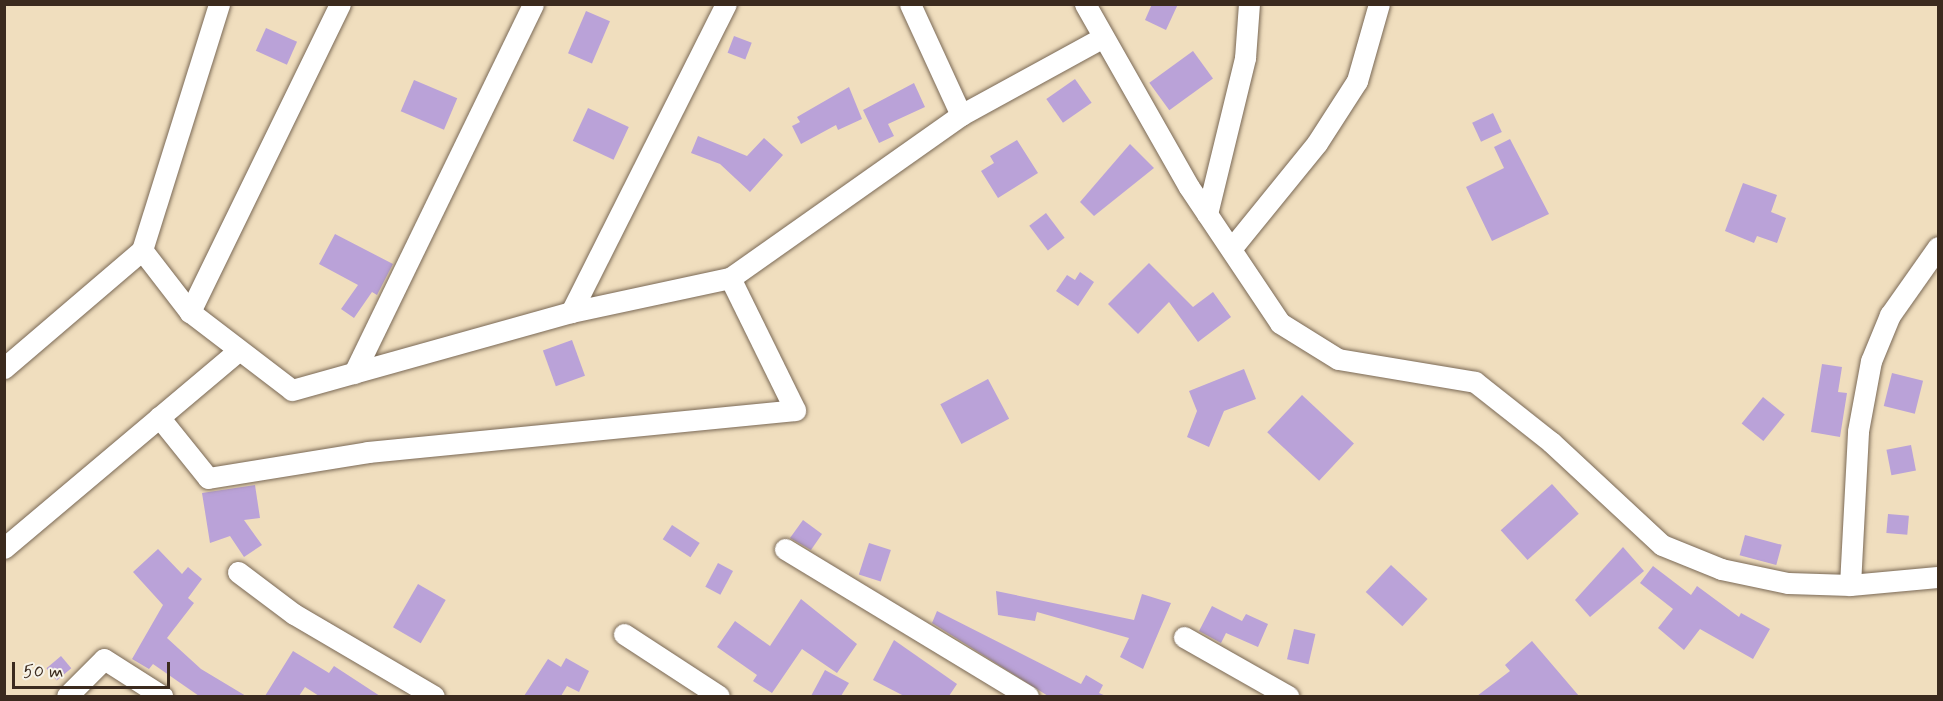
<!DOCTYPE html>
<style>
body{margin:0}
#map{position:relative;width:1943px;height:701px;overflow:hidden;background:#f0debe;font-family:Mynerve,sans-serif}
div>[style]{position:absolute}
.building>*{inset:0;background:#baa2d8;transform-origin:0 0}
.roads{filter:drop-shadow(0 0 2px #7a6956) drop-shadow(0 0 2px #7a6956)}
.minor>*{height:21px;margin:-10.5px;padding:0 10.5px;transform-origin:10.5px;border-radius:10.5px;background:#fff}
span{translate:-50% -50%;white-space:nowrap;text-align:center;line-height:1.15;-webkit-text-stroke:6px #f7f3e8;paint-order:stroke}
.frame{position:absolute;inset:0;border:6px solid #3b2a1e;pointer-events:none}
.scale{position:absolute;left:12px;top:662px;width:158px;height:27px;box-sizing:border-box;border:3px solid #3b2a1e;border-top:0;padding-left:8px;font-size:18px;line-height:21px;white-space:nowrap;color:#3b2a1e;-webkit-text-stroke:4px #f7f3e8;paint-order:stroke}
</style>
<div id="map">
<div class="building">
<i style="clip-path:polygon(1152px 4px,1178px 4px,1166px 30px,1145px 20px)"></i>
<i style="left:586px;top:11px;width:26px;height:46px;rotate:23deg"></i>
<i style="left:266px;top:28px;width:34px;height:25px;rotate:24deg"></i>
<i style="left:734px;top:36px;width:19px;height:18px;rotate:21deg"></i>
<i style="left:1193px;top:51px;width:34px;height:54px;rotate:54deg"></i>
<i style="left:1075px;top:79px;width:29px;height:35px;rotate:55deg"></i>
<i style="left:414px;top:80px;width:47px;height:34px;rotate:23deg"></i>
<i style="clip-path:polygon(914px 83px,925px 107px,888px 124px,894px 136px,879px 143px,863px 110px)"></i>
<i style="clip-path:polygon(849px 87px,862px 119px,838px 130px,836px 125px,801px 144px,792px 126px,800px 122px,797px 117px)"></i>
<i style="left:588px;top:108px;width:45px;height:36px;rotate:25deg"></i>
<i style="left:1493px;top:113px;width:21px;height:23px;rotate:65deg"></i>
<i style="clip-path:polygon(698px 136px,747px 156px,764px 138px,783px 155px,750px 192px,720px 164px,691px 153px)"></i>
<i style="clip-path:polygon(1510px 139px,1549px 214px,1492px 241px,1466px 187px,1504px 168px,1494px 147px)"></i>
<i style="clip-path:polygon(1017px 140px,1038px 173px,998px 198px,981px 171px,994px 163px,990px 156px)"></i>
<i style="clip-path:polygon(1130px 144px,1154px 168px,1094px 216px,1080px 202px)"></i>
<i style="clip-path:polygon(1743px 183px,1777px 195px,1771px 212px,1786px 218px,1777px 243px,1757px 236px,1754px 243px,1725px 231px)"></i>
<i style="left:1046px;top:213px;width:31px;height:21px;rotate:53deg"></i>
<i style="clip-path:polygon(335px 234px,393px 264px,377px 295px,372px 292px,354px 318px,341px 309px,358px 285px,319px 264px)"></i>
<i style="clip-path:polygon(1149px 263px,1193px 307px,1213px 292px,1231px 317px,1198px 342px,1169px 302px,1138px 334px,1108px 304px)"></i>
<i style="clip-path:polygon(1080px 272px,1094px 282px,1078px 306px,1056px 291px,1067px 275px,1075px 280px)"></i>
<i style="left:572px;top:340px;width:38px;height:31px;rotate:70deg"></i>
<i style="clip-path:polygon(1822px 364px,1842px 367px,1838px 392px,1847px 393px,1840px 437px,1811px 432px)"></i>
<i style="clip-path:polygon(1244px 369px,1256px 399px,1224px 411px,1209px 447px,1187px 437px,1197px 411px,1189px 391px)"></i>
<i style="left:1892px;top:373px;width:32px;height:34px;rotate:14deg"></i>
<i style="left:988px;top:379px;width:45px;height:54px;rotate:62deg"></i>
<i style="left:1302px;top:395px;width:71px;height:51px;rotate:43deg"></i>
<i style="left:1763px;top:397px;width:28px;height:34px;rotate:39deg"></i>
<i style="left:1911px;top:445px;width:26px;height:25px;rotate:79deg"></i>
<i style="left:1552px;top:484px;width:40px;height:69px;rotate:48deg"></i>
<i style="clip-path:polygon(255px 485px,260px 518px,244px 520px,262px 545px,244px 557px,230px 536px,210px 543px,202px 493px)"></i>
<i style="left:1888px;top:514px;width:21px;height:19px;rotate:5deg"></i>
<i style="clip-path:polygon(803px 520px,822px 534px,811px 550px,790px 538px)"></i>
<i style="left:672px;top:525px;width:33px;height:17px;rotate:33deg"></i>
<i style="left:1745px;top:535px;width:38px;height:21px;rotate:15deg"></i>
<i style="left:869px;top:543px;width:23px;height:33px;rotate:18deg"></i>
<i style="clip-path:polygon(1623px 547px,1644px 571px,1590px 617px,1575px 600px)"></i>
<i style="clip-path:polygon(158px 549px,182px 574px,188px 567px,202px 579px,188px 598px,194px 603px,167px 638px,201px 669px,246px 696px,199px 696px,153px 664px,149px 669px,132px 659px,163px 605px,133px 572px)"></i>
<i style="left:718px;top:563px;width:17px;height:27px;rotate:28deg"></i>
<i style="left:1391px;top:565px;width:50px;height:37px;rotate:43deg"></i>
<i style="clip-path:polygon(1653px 566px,1691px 595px,1697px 586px,1739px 617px,1741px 613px,1770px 629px,1753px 659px,1700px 629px,1684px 650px,1658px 628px,1673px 609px,1640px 583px)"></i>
<i style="left:418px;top:584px;width:32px;height:50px;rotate:30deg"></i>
<i style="clip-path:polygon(996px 591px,1134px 620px,1142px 594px,1171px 603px,1143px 669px,1120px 657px,1129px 638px,1037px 612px,1035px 621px,998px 615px)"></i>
<i style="clip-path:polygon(801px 599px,857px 644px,837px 673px,802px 649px,772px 693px,753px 681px,757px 675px,717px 647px,735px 621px,770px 646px)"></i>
<i style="clip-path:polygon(1212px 606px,1242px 621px,1246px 614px,1268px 624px,1258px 647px,1226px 633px,1221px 643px,1199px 631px)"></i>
<i style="clip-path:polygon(937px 611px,1081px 684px,1086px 675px,1103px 685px,1099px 693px,1106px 696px,1048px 696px,932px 623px)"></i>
<i style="left:1294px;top:629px;width:22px;height:31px;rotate:13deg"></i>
<i style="clip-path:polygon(894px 640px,957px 684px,949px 696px,904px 696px,873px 680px)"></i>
<i style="clip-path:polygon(1532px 641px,1579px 696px,1477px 696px,1510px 671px,1505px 665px)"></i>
<i style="clip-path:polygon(293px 651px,329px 673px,334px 666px,380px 696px,319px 696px,305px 687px,299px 696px,265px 696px)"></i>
<i style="left:61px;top:656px;width:16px;height:19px;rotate:50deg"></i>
<i style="clip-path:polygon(566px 658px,589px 671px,579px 692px,567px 686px,561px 696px,524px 696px,548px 659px,561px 667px)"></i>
<i style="clip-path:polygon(825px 670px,849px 683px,841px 696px,811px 696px)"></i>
</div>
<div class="roads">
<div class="minor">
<i style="left:340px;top:4px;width:343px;rotate:116deg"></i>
<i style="left:190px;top:312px;width:128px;rotate:37.4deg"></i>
<i style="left:292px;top:390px;width:290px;rotate:-15.6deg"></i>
<i style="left:571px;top:312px;width:163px;rotate:-12.1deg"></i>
<i style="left:730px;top:278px;width:283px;rotate:-35.2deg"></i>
<i style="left:961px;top:115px;width:122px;rotate:-114.7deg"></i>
<i style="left:1085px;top:4px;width:210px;rotate:60.4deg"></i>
<i style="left:1189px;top:187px;width:164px;rotate:56.2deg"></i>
<i style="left:1280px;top:323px;width:68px;rotate:31.8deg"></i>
<i style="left:1338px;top:359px;width:139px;rotate:9.5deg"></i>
<i style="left:1475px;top:382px;width:97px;rotate:38.3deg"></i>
<i style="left:1551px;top:442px;width:151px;rotate:42.9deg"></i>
<i style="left:1662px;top:545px;width:64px;rotate:22.1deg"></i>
<i style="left:1721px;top:569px;width:68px;rotate:11.8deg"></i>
<i style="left:1788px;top:583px;width:62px;rotate:1.8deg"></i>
<i style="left:1850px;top:585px;width:88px;rotate:-5.2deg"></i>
<i style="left:961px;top:115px;width:158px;rotate:-28.7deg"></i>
<i style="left:1207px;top:214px;width:161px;rotate:-76.3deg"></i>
<i style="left:1245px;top:58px;width:54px;rotate:-85.8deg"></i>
<i style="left:1231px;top:249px;width:136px;rotate:-50.9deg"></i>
<i style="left:1317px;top:143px;width:74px;rotate:-57.2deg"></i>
<i style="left:1357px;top:81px;width:80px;rotate:-74.1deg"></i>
<i style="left:142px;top:250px;width:78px;rotate:52.3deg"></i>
<i style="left:571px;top:312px;width:345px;rotate:-63.3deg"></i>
<i style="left:4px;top:368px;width:182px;rotate:-40.5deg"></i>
<i style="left:142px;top:250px;width:258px;rotate:-72.6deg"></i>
<i style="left:354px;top:373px;width:410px;rotate:-64.1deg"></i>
<i style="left:159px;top:417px;width:78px;rotate:51.2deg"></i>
<i style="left:208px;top:478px;width:162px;rotate:-9.2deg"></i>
<i style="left:368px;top:452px;width:429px;rotate:-5.6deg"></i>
<i style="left:795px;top:410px;width:147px;rotate:-116.2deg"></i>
<i style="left:4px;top:548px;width:307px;rotate:-40.1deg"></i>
<i style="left:785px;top:549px;width:284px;rotate:31.2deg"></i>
<i style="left:238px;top:572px;width:70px;rotate:36.9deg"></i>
<i style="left:294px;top:614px;width:162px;rotate:30.4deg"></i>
<i style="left:1850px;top:585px;width:154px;rotate:-87deg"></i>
<i style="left:1858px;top:431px;width:71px;rotate:-79.5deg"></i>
<i style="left:1871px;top:361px;width:50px;rotate:-67.6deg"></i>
<i style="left:1890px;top:315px;width:83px;rotate:-54.8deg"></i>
<i style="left:624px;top:634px;width:113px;rotate:33.1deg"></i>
<i style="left:1184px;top:637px;width:120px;rotate:29.6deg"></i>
<i style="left:67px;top:696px;width:52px;rotate:-45deg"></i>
<i style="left:104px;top:659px;width:69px;rotate:32.5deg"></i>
</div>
</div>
<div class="frame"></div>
<div class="scale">50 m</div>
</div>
